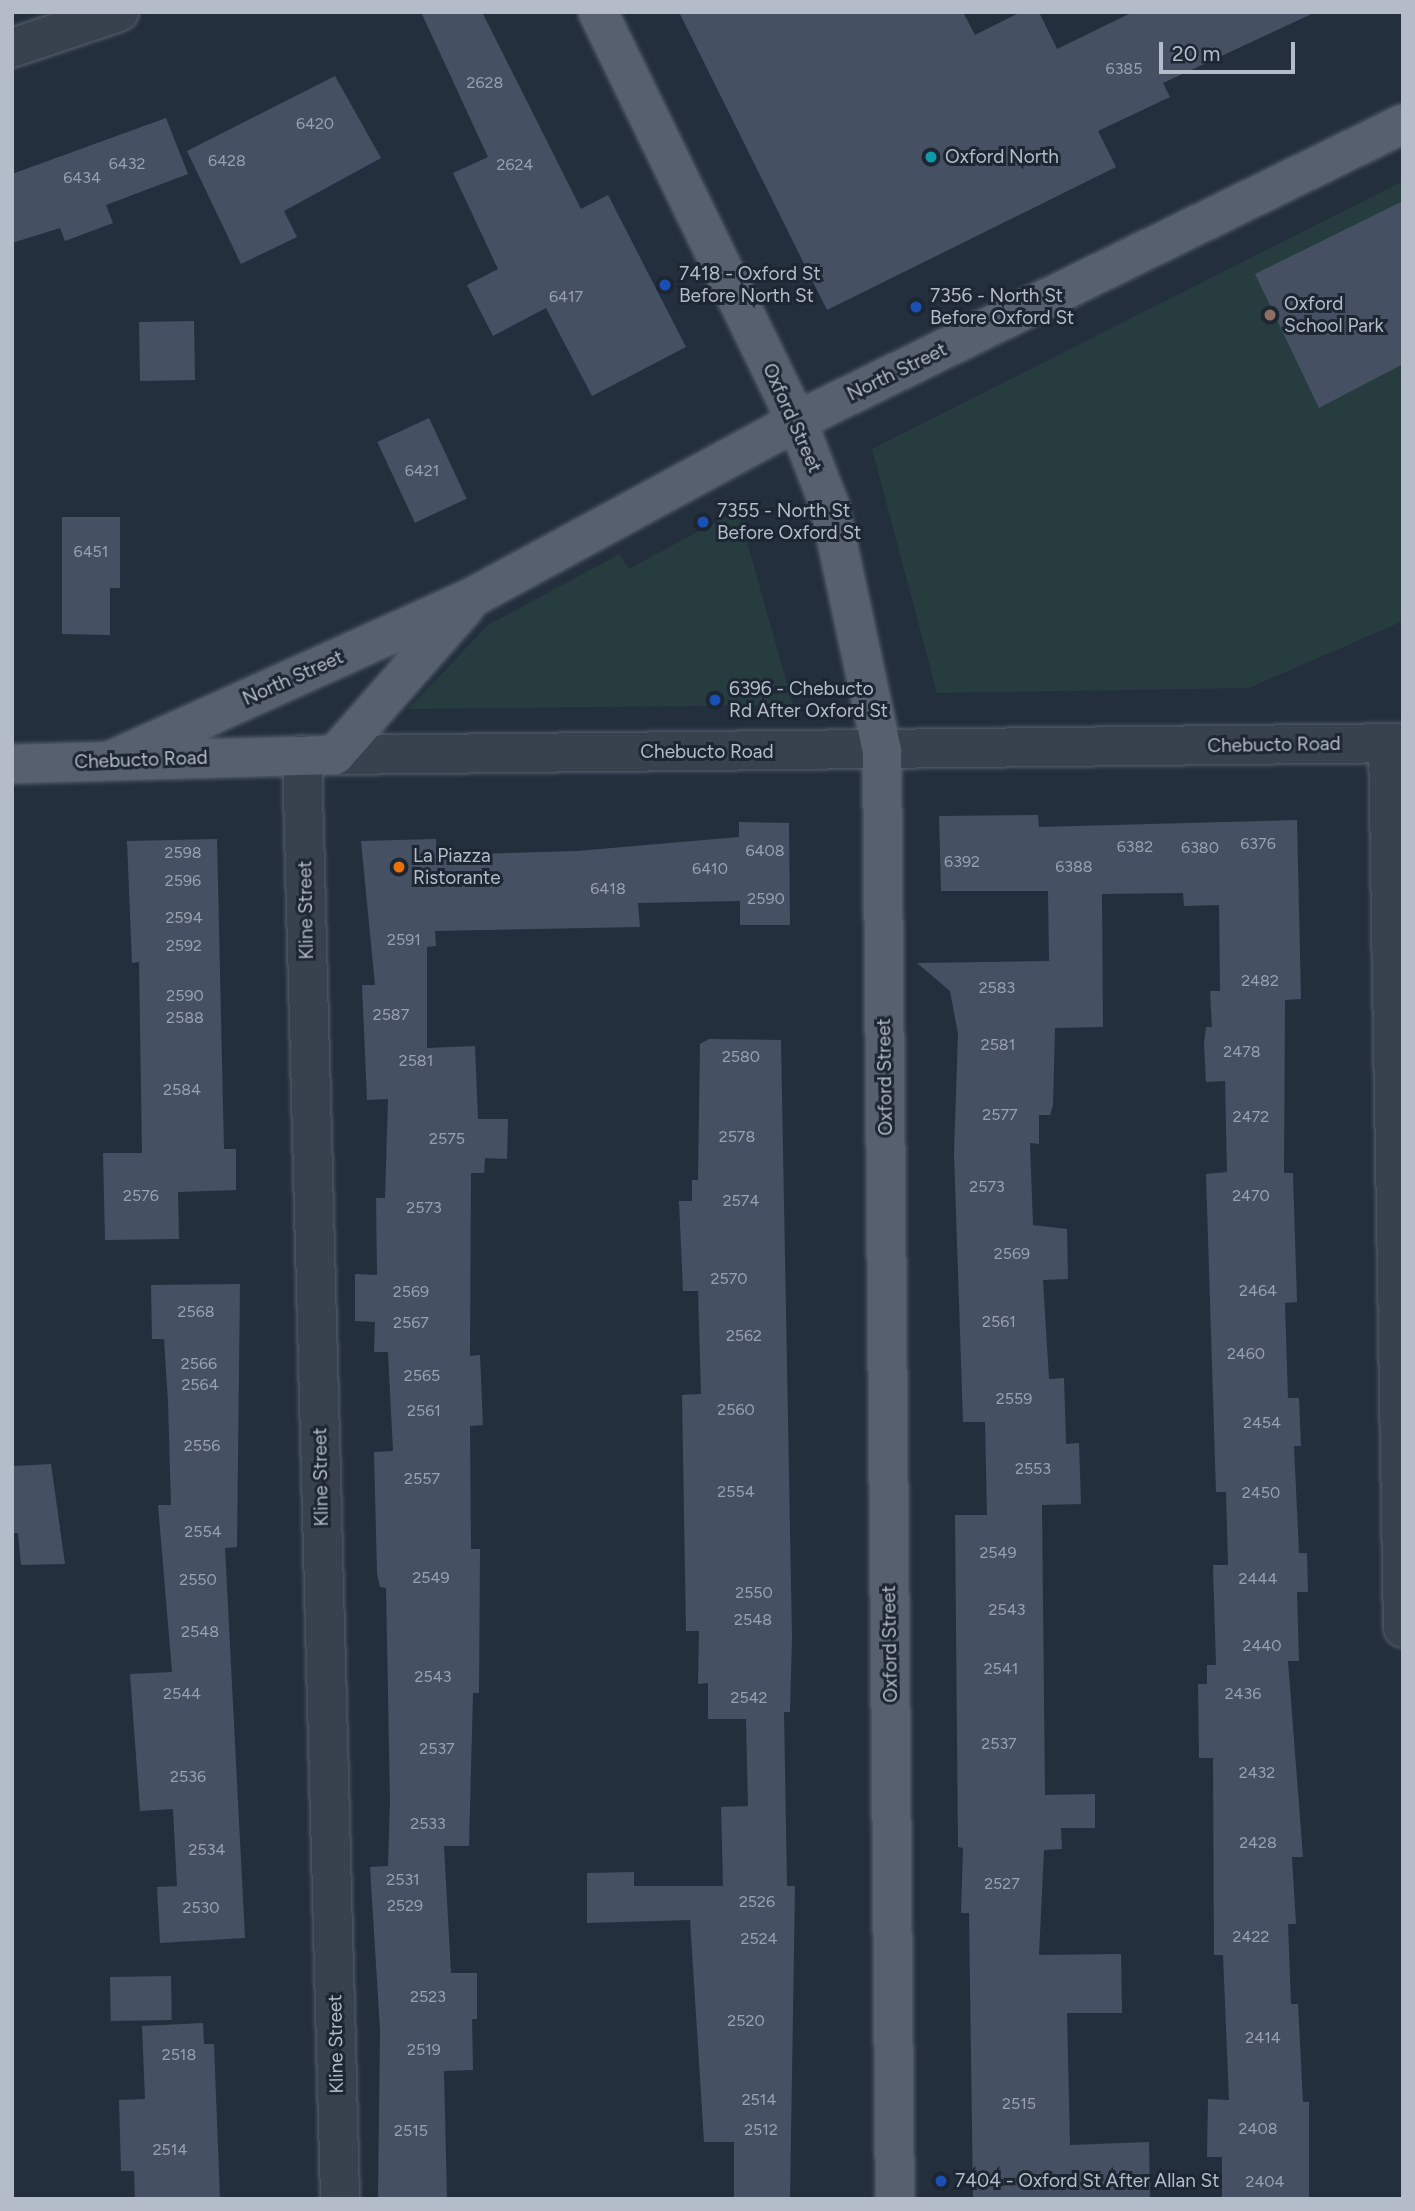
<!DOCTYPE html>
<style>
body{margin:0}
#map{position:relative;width:1415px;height:2211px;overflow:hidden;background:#242f3e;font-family:Figtree,sans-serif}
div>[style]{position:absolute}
.green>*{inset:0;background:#263c3f}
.building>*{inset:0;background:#455162;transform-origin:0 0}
.roads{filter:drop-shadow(0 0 2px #565f6c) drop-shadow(0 0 2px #565f6c)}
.minor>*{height:38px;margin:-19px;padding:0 19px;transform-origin:19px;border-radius:19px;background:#38414e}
.major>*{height:38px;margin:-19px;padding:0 19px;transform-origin:19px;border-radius:19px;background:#56606e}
.dots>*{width:19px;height:19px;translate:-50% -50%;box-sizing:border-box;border:4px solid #1d2633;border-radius:50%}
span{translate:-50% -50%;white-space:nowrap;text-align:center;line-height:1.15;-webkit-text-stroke:6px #1d2633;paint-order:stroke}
.number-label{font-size:16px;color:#98a1af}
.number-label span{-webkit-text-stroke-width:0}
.poi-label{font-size:19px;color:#b4bcc9}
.left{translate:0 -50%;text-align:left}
.street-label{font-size:19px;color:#b4bcc9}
.frame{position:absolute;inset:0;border:14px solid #b4bcc9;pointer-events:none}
.scale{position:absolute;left:1159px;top:42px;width:136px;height:32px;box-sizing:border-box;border:4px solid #b4bcc9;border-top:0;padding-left:9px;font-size:21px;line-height:24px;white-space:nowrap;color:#b4bcc9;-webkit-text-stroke:5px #1d2633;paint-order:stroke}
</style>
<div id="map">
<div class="green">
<i style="clip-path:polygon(1403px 181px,1403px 621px,1249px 688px,937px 693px,872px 449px)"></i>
<i style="clip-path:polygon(738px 510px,793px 705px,408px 709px,488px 625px,620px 554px,629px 569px)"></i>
</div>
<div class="building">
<i style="clip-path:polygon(421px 12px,482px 12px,581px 209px,608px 195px,686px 347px,592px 396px,546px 308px,493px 336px,467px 285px,498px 269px,453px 173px,488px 157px)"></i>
<i style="clip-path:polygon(679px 12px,963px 12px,975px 35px,1021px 12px,1039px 12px,1057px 49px,1133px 12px,1316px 12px,1163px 83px,1170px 97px,1098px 131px,1116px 167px,827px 310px)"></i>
<i style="clip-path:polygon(335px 76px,381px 158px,284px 211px,297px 237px,241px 264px,187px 151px)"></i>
<i style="clip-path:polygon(166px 118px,188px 174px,106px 205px,113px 223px,65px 241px,60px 228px,12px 243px,12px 174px)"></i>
<i style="clip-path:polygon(1403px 201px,1403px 364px,1319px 408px,1255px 274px)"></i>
<i style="left:194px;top:321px;width:59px;height:55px;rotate:89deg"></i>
<i style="left:429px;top:418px;width:89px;height:57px;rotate:65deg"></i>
<i style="clip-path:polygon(62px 517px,120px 517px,120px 588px,110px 588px,110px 635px,62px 634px)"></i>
<i style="clip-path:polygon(1038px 815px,1039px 827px,1297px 820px,1301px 999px,1285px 1000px,1284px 1173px,1293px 1173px,1297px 1302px,1285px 1303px,1288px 1398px,1299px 1398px,1301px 1446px,1294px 1446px,1299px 1553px,1307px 1553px,1308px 1592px,1297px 1592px,1299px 1661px,1288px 1661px,1303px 1857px,1292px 1857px,1296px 1924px,1288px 1924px,1291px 2004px,1298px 2004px,1303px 2102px,1309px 2102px,1309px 2199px,1222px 2199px,1222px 2157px,1207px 2157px,1208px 2099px,1229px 2100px,1223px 1955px,1214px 1955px,1213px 1758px,1199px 1758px,1198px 1684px,1207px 1684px,1207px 1665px,1216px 1665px,1213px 1565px,1228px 1565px,1226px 1492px,1216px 1492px,1206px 1174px,1227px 1172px,1225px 1081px,1206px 1082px,1204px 1044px,1206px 1027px,1212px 1027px,1210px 991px,1220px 991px,1219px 905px,1184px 906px,1183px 893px,1102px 894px,1103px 1027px,1055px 1028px,1053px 1105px,1050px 1115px,1039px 1115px,1039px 1144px,1030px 1143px,1033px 1225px,1067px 1229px,1068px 1279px,1043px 1280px,1049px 1379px,1064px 1378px,1066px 1444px,1079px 1443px,1081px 1504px,1042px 1505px,1045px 1795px,1095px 1794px,1095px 1828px,1061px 1828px,1062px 1849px,1044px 1850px,1039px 1955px,1121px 1954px,1122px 2013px,1067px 2013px,1070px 2145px,1149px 2142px,1150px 2199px,973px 2199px,969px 1913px,961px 1913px,963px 1848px,958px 1847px,955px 1515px,987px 1515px,985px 1422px,963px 1422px,954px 1153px,958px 1034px,950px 991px,917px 963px,1049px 961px,1048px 891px,941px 891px,939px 816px)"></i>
<i style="clip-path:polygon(739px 822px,789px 823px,790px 925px,740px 925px,740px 901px,638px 903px,640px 927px,435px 931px,436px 946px,427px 947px,427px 1048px,475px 1046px,478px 1119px,508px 1119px,507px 1159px,485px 1158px,484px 1173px,471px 1173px,470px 1356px,480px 1355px,483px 1425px,470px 1426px,471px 1549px,480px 1549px,479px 1693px,473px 1693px,469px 1846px,444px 1846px,451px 1973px,477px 1973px,477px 2019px,472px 2019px,473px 2070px,444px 2071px,447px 2199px,378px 2199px,380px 2030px,370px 1867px,388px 1866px,390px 1802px,386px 1588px,380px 1587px,377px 1573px,374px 1452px,393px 1451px,388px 1352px,374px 1352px,375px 1322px,355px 1321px,355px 1274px,377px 1275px,376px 1198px,385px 1198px,388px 1099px,367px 1100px,362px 985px,375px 985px,361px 841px,436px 839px,437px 855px,577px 851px,739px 837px)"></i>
<i style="clip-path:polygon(217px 839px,224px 1149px,236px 1149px,236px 1190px,178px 1192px,179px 1239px,105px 1240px,103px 1153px,142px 1153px,139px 962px,132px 963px,127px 841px)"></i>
<i style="clip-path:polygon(709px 1039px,781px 1040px,792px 1638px,790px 1712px,784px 1712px,787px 1886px,795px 1886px,790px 2199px,734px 2199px,734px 2142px,704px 2142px,690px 1920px,587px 1923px,587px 1873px,634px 1872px,634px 1886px,723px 1886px,721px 1807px,748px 1806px,746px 1719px,708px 1719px,708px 1683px,698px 1684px,699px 1631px,686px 1631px,682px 1395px,701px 1394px,698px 1291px,683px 1291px,679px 1201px,692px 1201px,692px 1180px,698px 1180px,700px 1044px)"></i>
<i style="clip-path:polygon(240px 1284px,237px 1547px,225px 1548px,245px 1938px,160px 1943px,157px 1887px,177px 1886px,173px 1809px,140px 1811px,130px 1674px,172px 1672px,158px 1505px,171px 1505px,168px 1402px,164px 1339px,152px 1339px,151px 1285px)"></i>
<i style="clip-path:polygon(51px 1464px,65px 1564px,21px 1565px,18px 1533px,12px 1533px,14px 1466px)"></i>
<i style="left:171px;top:1976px;width:44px;height:61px;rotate:89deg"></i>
<i style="clip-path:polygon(203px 2023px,204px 2044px,214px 2044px,220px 2199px,135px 2199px,134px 2171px,121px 2171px,119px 2100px,145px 2099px,142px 2026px)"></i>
</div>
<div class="roads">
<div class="minor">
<i style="left:12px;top:48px;width:113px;rotate:-18.6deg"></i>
<i style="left:1388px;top:743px;width:885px;rotate:89.03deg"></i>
<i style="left:302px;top:755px;width:1444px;rotate:88.49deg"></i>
<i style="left:335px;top:755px;width:1068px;rotate:-0.64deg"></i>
</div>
<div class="major">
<i style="left:598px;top:12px;width:455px;rotate:64.1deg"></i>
<i style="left:797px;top:421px;width:89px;rotate:68.9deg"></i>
<i style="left:829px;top:504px;width:253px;rotate:77.9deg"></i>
<i style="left:882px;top:751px;width:1448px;rotate:89.49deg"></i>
<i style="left:112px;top:760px;width:396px;rotate:-24.3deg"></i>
<i style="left:473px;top:597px;width:369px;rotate:-28.5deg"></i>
<i style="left:797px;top:421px;width:675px;rotate:-26.11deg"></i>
<i style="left:12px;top:764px;width:323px;rotate:-1.6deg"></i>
<i style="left:335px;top:755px;width:197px;rotate:-48.7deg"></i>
</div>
</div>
<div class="dots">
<i style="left:931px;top:157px;background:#0f9aa8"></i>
<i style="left:665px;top:285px;background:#1a4fb4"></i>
<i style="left:916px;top:307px;background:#1a4fb4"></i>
<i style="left:1270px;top:315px;background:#8d6e63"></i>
<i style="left:703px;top:522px;background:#1a4fb4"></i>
<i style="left:715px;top:700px;background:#1a4fb4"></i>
<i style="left:399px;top:867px;background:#e8710a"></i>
<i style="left:941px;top:2181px;background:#1a4fb4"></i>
</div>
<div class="number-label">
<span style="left:1124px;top:69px">6385</span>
<span style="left:485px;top:83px">2628</span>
<span style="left:315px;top:124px">6420</span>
<span style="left:227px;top:161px">6428</span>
<span style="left:127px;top:164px">6432</span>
<span style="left:515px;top:165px">2624</span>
<span style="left:82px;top:178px">6434</span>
<span style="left:566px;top:297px">6417</span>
<span style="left:422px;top:471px">6421</span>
<span style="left:91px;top:552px">6451</span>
<span style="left:1258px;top:844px">6376</span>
<span style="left:1135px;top:847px">6382</span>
<span style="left:1200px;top:848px">6380</span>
<span style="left:765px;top:851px">6408</span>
<span style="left:183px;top:853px">2598</span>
<span style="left:962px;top:862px">6392</span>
<span style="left:1074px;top:867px">6388</span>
<span style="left:710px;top:869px">6410</span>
<span style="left:183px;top:881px">2596</span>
<span style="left:608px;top:889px">6418</span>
<span style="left:766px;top:899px">2590</span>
<span style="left:184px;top:918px">2594</span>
<span style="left:404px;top:940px">2591</span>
<span style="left:184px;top:946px">2592</span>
<span style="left:1260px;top:981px">2482</span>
<span style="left:997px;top:988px">2583</span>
<span style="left:185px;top:996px">2590</span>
<span style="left:391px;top:1015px">2587</span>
<span style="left:185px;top:1018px">2588</span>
<span style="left:998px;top:1045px">2581</span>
<span style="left:1242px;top:1052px">2478</span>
<span style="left:741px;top:1057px">2580</span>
<span style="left:416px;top:1061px">2581</span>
<span style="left:182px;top:1090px">2584</span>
<span style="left:1000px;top:1115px">2577</span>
<span style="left:1251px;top:1117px">2472</span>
<span style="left:737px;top:1137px">2578</span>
<span style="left:447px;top:1139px">2575</span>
<span style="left:987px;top:1187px">2573</span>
<span style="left:141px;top:1196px">2576</span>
<span style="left:1251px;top:1196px">2470</span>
<span style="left:741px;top:1201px">2574</span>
<span style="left:424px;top:1208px">2573</span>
<span style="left:1012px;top:1254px">2569</span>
<span style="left:729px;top:1279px">2570</span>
<span style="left:1258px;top:1291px">2464</span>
<span style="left:411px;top:1292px">2569</span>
<span style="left:196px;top:1312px">2568</span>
<span style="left:999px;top:1322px">2561</span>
<span style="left:411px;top:1323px">2567</span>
<span style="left:744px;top:1336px">2562</span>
<span style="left:1246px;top:1354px">2460</span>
<span style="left:199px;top:1364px">2566</span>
<span style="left:422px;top:1376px">2565</span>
<span style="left:200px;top:1385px">2564</span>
<span style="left:1014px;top:1399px">2559</span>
<span style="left:736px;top:1410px">2560</span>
<span style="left:424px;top:1411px">2561</span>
<span style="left:1262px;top:1423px">2454</span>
<span style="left:202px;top:1446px">2556</span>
<span style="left:1033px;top:1469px">2553</span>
<span style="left:422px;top:1479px">2557</span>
<span style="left:736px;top:1492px">2554</span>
<span style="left:1261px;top:1493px">2450</span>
<span style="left:203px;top:1532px">2554</span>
<span style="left:998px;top:1553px">2549</span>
<span style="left:431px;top:1578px">2549</span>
<span style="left:1258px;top:1579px">2444</span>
<span style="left:198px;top:1580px">2550</span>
<span style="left:754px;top:1593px">2550</span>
<span style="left:1007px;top:1610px">2543</span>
<span style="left:753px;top:1620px">2548</span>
<span style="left:200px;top:1632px">2548</span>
<span style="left:1262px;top:1646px">2440</span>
<span style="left:1001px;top:1669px">2541</span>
<span style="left:433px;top:1677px">2543</span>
<span style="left:182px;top:1694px">2544</span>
<span style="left:1243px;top:1694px">2436</span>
<span style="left:749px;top:1698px">2542</span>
<span style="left:999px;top:1744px">2537</span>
<span style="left:437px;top:1749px">2537</span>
<span style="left:1257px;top:1773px">2432</span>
<span style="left:188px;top:1777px">2536</span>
<span style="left:428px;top:1824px">2533</span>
<span style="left:1258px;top:1843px">2428</span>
<span style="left:207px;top:1850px">2534</span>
<span style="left:403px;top:1880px">2531</span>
<span style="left:1002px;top:1884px">2527</span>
<span style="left:757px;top:1902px">2526</span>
<span style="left:405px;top:1906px">2529</span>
<span style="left:201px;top:1908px">2530</span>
<span style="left:1251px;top:1937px">2422</span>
<span style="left:759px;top:1939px">2524</span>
<span style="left:428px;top:1997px">2523</span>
<span style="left:746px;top:2021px">2520</span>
<span style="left:1263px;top:2038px">2414</span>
<span style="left:424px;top:2050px">2519</span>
<span style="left:179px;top:2055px">2518</span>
<span style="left:759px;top:2100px">2514</span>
<span style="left:1019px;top:2104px">2515</span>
<span style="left:1258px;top:2129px">2408</span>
<span style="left:761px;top:2130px">2512</span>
<span style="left:411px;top:2131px">2515</span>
<span style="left:170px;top:2150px">2514</span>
<span style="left:1265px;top:2182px">2404</span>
</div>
<div class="poi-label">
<span class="left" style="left:945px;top:157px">Oxford North</span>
<span class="left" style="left:679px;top:285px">7418 - Oxford St<br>Before North St</span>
<span class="left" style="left:930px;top:307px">7356 - North St<br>Before Oxford St</span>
<span class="left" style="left:1284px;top:315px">Oxford<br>School Park</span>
<span class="left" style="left:717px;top:522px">7355 - North St<br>Before Oxford St</span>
<span class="left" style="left:729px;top:700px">6396 - Chebucto<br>Rd After Oxford St</span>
<span class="left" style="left:413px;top:867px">La Piazza<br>Ristorante</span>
<span class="left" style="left:955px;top:2181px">7404 - Oxford St After Allan St</span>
</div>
<div class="street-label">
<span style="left:897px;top:372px;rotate:-26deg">North Street</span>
<span style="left:792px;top:418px;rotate:66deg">Oxford Street</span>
<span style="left:293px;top:678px;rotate:-24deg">North Street</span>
<span style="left:1274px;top:745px;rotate:-1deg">Chebucto Road</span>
<span style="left:707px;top:752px">Chebucto Road</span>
<span style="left:141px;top:760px;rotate:-2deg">Chebucto Road</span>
<span style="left:306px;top:910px;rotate:-91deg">Kline Street</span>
<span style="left:885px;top:1077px;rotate:-91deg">Oxford Street</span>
<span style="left:321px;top:1477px;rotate:-91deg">Kline Street</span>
<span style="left:890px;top:1644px;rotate:-91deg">Oxford Street</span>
<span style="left:336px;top:2044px;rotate:-91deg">Kline Street</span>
</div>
<div class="frame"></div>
<div class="scale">20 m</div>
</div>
